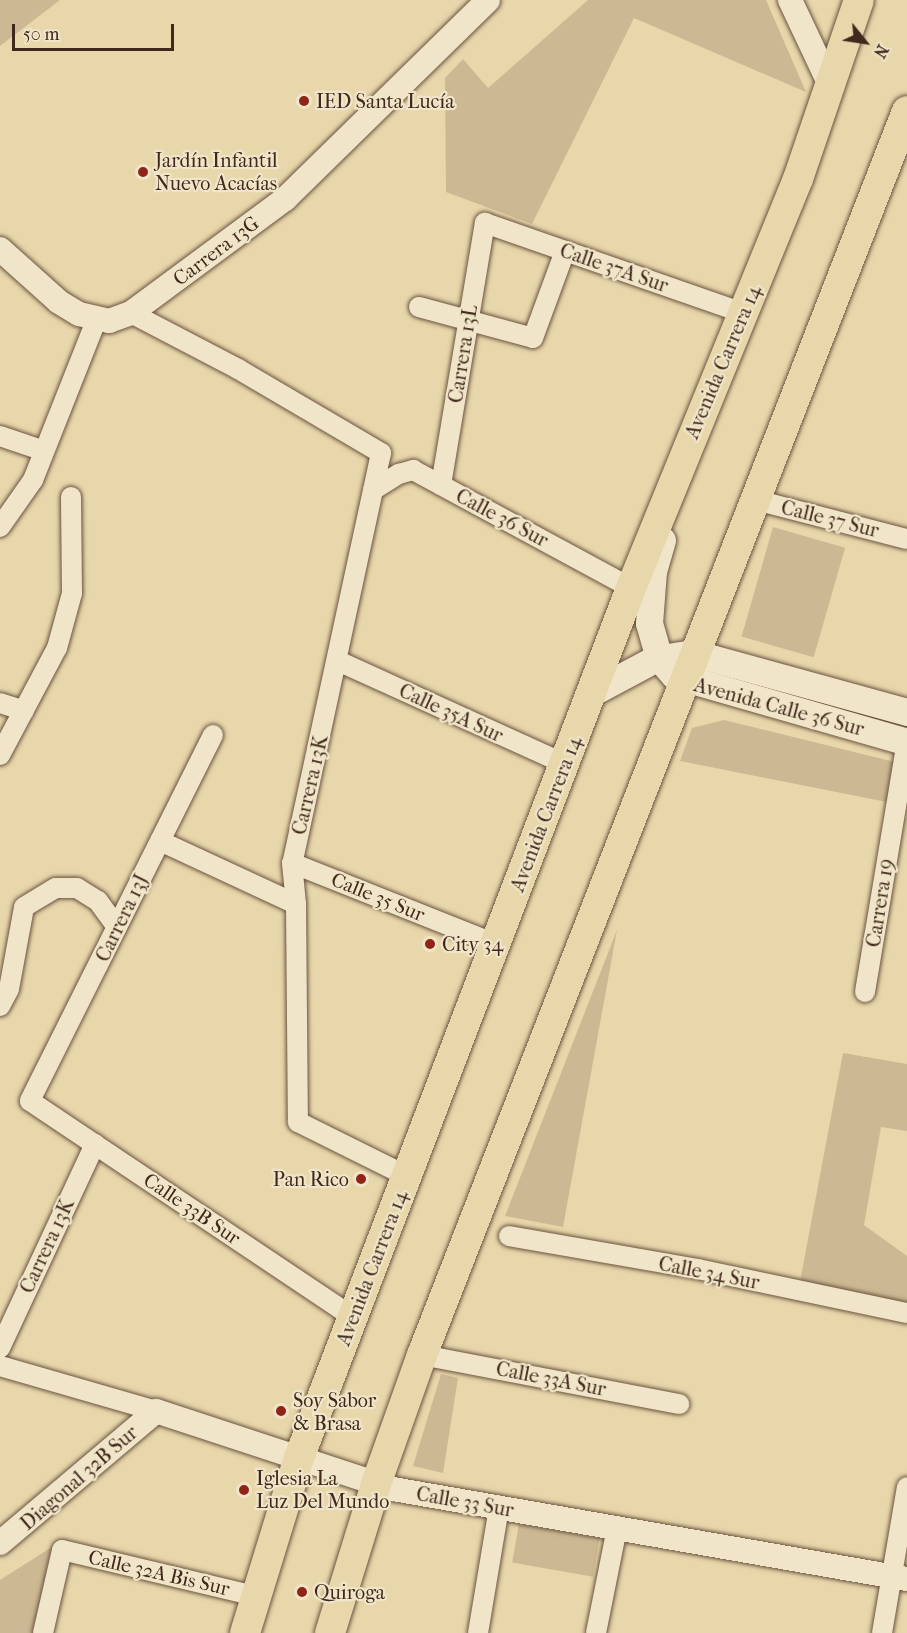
<!DOCTYPE html>
<meta charset="utf-8">
<style>
body{margin:0}
#map{position:relative;width:907px;height:1633px;overflow:hidden;background:#e8d7ab;font-family:"IM FELL French Canon",serif}
div>[style]{position:absolute}
.green>*{inset:0;background:#ccb993;transform-origin:0 0}
.roads{filter:drop-shadow(0 0 2px #6b5440) drop-shadow(0 0 2px #6b5440)}
.minor>*{height:20px;margin:-10px;padding:0 10px;transform-origin:10px;border-radius:10px;background:#f0e5c8}
.tertiary>*{height:24px;margin:-12px;padding:0 12px;transform-origin:12px;border-radius:12px;background:#f0e5c8}
.secondary>*{height:27px;margin:-13.5px;padding:0 13.5px;transform-origin:13.5px;border-radius:13.5px;background:#f0e5c8}
.primary>*{height:30px;margin:-15px;padding:0 15px;transform-origin:15px;border-radius:15px;background:#e8d7ab}
.dots>*{width:16px;height:16px;translate:-50% -50%;box-sizing:border-box;border:3px solid #f0e5c8;border-radius:50%}
span{translate:-50% -50%;white-space:nowrap;text-align:center;line-height:1.15;-webkit-text-stroke:4.5px #f0e5c8;paint-order:stroke}
.poi-label{font-size:20px;color:#41281c}
.left{translate:0 -50%;text-align:left}
.right{translate:-100% -50%;text-align:right}
.street-label{font-size:20px;color:#41281c}
.north{position:absolute;left:835px;top:12px;width:60px;height:60px;-webkit-text-stroke:4px #f0e5c8;paint-order:stroke;rotate:120deg;font-size:16px;font-weight:700;line-height:24px;text-align:center;color:#41281c}
.north::after{content:'';display:block;margin:auto;width:21px;height:27px;background:#41281c;clip-path:polygon(50% 0,100% 100%,50% 72%,0 100%)}
.scale{position:absolute;left:12px;top:24px;width:162px;height:27px;box-sizing:border-box;border:3px solid #41281c;border-top:0;padding-left:8px;font-size:18px;line-height:21px;white-space:nowrap;color:#41281c;-webkit-text-stroke:4px #f0e5c8;paint-order:stroke}
</style>
<div id="map">
<div class="green">
<i style="clip-path:polygon(0 0,60px 0,0 46px)"></i>
<i style="clip-path:polygon(588px 0,766px 0,806px 92px,634px 18px,532px 224px,446px 192px,445px 78px,463px 59px,488px 88px)"></i>
<i style="left:773px;top:527px;width:75px;height:114px;rotate:16deg"></i>
<i style="clip-path:polygon(724px 720px,907px 765px,907px 806px,680px 761px,692px 728px)"></i>
<i style="clip-path:polygon(617px 930px,563px 1227px,505px 1216px)"></i>
<i style="clip-path:polygon(843px 1053px,907px 1064px,907px 1131px,881px 1127px,864px 1225px,907px 1256px,907px 1307px,799px 1287px)"></i>
<i style="clip-path:polygon(441px 1374px,458px 1378px,443px 1473px,413px 1466px)"></i>
<i style="left:519px;top:1524px;width:82px;height:39px;rotate:10deg"></i>
<i style="clip-path:polygon(55px 1545px,33px 1633px,0 1633px,0 1580px)"></i>
</div>
<div class="roads">
<div class="minor">
<i style="left:419px;top:307px;width:118px;rotate:15.2deg"></i>
<i style="left:533px;top:338px;width:93px;rotate:-69.8deg"></i>
<i style="left:131px;top:313px;width:121px;rotate:27.6deg"></i>
<i style="left:238px;top:369px;width:166px;rotate:30.4deg"></i>
<i style="left:381px;top:453px;width:420px;rotate:102.2deg"></i>
<i style="left:292px;top:863px;width:41px;rotate:84.4deg"></i>
<i style="left:296px;top:904px;width:218px;rotate:89.5deg"></i>
<i style="left:298px;top:1122px;width:122px;rotate:26.4deg"></i>
<i style="left:0;top:436px;width:46px;rotate:18.8deg"></i>
<i style="left:441px;top:485px;width:266px;rotate:-80.5deg"></i>
<i style="left:485px;top:223px;width:273px;rotate:19.2deg"></i>
<i style="left:373px;top:490px;width:31px;rotate:-32deg"></i>
<i style="left:399px;top:474px;width:15px;rotate:-16deg"></i>
<i style="left:413px;top:470px;width:248px;rotate:28.4deg"></i>
<i style="left:752px;top:499px;width:160px;rotate:14.5deg"></i>
<i style="left:0;top:527px;width:57px;rotate:-54.9deg"></i>
<i style="left:33px;top:480px;width:171px;rotate:-68.4deg"></i>
<i style="left:338px;top:661px;width:249px;rotate:24.4deg"></i>
<i style="left:0;top:703px;width:25px;rotate:18deg"></i>
<i style="left:213px;top:735px;width:409px;rotate:116.6deg"></i>
<i style="left:30px;top:1101px;width:389px;rotate:33.8deg"></i>
<i style="left:0;top:755px;width:121px;rotate:-62deg"></i>
<i style="left:57px;top:648px;width:57px;rotate:-74.7deg"></i>
<i style="left:72px;top:593px;width:96px;rotate:-90.6deg"></i>
<i style="left:160px;top:841px;width:150px;rotate:24.9deg"></i>
<i style="left:292px;top:863px;width:219px;rotate:21.7deg"></i>
<i style="left:865px;top:992px;width:254px;rotate:-80.5deg"></i>
<i style="left:0;top:1006px;width:19px;rotate:-62deg"></i>
<i style="left:9px;top:989px;width:83px;rotate:-79.6deg"></i>
<i style="left:24px;top:907px;width:37px;rotate:-31deg"></i>
<i style="left:56px;top:888px;width:21px"></i>
<i style="left:77px;top:888px;width:25px;rotate:32deg"></i>
<i style="left:98px;top:901px;width:32px;rotate:54deg"></i>
<i style="left:509px;top:1236px;width:192px;rotate:9.9deg"></i>
<i style="left:698px;top:1269px;width:214px;rotate:11.9deg"></i>
<i style="left:0;top:1348px;width:225px;rotate:-65deg"></i>
<i style="left:422px;top:1355px;width:262px;rotate:10.8deg"></i>
<i style="left:0;top:1366px;width:162px;rotate:16.1deg"></i>
<i style="left:43px;top:1633px;width:85px;rotate:-77.1deg"></i>
<i style="left:62px;top:1550px;width:198px;rotate:13.4deg"></i>
<i style="left:478px;top:1633px;width:127px;rotate:-80.5deg"></i>
<i style="left:596px;top:1633px;width:107px;rotate:-78.7deg"></i>
<i style="left:882px;top:1633px;width:148px;rotate:-80.3deg"></i>
</div>
<div class="tertiary">
<i style="left:790px;top:0;width:96px;rotate:64.8deg"></i>
<i style="left:0;top:249px;width:79px;rotate:41.9deg"></i>
<i style="left:59px;top:302px;width:23px;rotate:31deg"></i>
<i style="left:79px;top:314px;width:31px;rotate:13deg"></i>
<i style="left:109px;top:321px;width:23px;rotate:-20deg"></i>
<i style="left:131px;top:313px;width:192px;rotate:-36.5deg"></i>
<i style="left:285px;top:199px;width:284px;rotate:-44.4deg"></i>
<i style="left:0;top:1543px;width:204px;rotate:-40.2deg"></i>
<i style="left:156px;top:1411px;width:250px;rotate:18.2deg"></i>
<i style="left:393px;top:1489px;width:522px;rotate:9.93deg"></i>
</div>
<div class="secondary">
<i style="left:662px;top:540px;width:32px;rotate:106deg"></i>
<i style="left:653px;top:571px;width:52px;rotate:94.4deg"></i>
<i style="left:649px;top:623px;width:36px;rotate:74deg"></i>
<i style="left:659px;top:658px;width:23px;rotate:49deg"></i>
<i style="left:674px;top:675px;width:242px;rotate:16deg"></i>
<i style="left:591px;top:693px;width:72px;rotate:-28deg"></i>
<i style="left:655px;top:659px;width:38px;rotate:-9deg"></i>
<i style="left:693px;top:653px;width:222px;rotate:15.4deg"></i>
</div>
<div class="primary">
<i style="left:245px;top:1633px;width:183px;rotate:-72.9deg"></i>
<i style="left:299px;top:1458px;width:931px;rotate:-69.11deg"></i>
<i style="left:631px;top:588px;width:442px;rotate:-67.8deg"></i>
<i style="left:798px;top:179px;width:189px;rotate:-71.2deg"></i>
<i style="left:330px;top:1633px;width:156px;rotate:-72.8deg"></i>
<i style="left:376px;top:1484px;width:137px;rotate:-70.4deg"></i>
<i style="left:422px;top:1355px;width:1335px;rotate:-68.7deg"></i>
</div>
</div>
<div class="dots">
<i style="left:304px;top:101px;background:#8f2418"></i>
<i style="left:143px;top:172px;background:#8f2418"></i>
<i style="left:430px;top:944px;background:#8f2418"></i>
<i style="left:361px;top:1179px;background:#8f2418"></i>
<i style="left:281px;top:1411px;background:#8f2418"></i>
<i style="left:244px;top:1490px;background:#8f2418"></i>
<i style="left:302px;top:1592px;background:#8f2418"></i>
</div>
<div class="poi-label">
<span class="left" style="left:316px;top:101px">IED Santa Lucía</span>
<span class="left" style="left:155px;top:172px">Jardín Infantil<br>Nuevo Acacías</span>
<span class="left" style="left:442px;top:944px">City 34</span>
<span class="right" style="left:349px;top:1179px">Pan Rico</span>
<span class="left" style="left:293px;top:1412px">Soy Sabor<br>&amp; Brasa</span>
<span class="left" style="left:256px;top:1490px">Iglesia La<br>Luz Del Mundo</span>
<span class="left" style="left:314px;top:1592px">Quiroga</span>
</div>
<div class="street-label">
<span style="left:216px;top:251px;rotate:-37deg">Carrera 13G</span>
<span style="left:614px;top:268px;rotate:19deg">Calle 37A Sur</span>
<span style="left:463px;top:354px;rotate:-81deg">Carrera 13L</span>
<span style="left:723px;top:362px;rotate:-67deg">Avenida Carrera 14</span>
<span style="left:502px;top:518px;rotate:28deg">Calle 36 Sur</span>
<span style="left:830px;top:519px;rotate:14deg">Calle 37 Sur</span>
<span style="left:779px;top:707px;rotate:15deg">Avenida Calle 36 Sur</span>
<span style="left:451px;top:713px;rotate:25deg">Calle 35A Sur</span>
<span style="left:310px;top:785px;rotate:-77deg">Carrera 13K</span>
<span style="left:546px;top:814px;rotate:-69deg">Avenida Carrera 14</span>
<span style="left:378px;top:897px;rotate:22deg">Calle 35 Sur</span>
<span style="left:880px;top:903px;rotate:-81deg">Carrera 19</span>
<span style="left:122px;top:918px;rotate:-64deg">Carrera 13J</span>
<span style="left:192px;top:1209px;rotate:34deg">Calle 33B Sur</span>
<span style="left:47px;top:1246px;rotate:-65deg">Carrera 13K</span>
<span style="left:372px;top:1268px;rotate:-69deg">Avenida Carrera 14</span>
<span style="left:709px;top:1273px;rotate:11deg">Calle 34 Sur</span>
<span style="left:551px;top:1379px;rotate:11deg">Calle 33A Sur</span>
<span style="left:79px;top:1478px;rotate:-41deg">Diagonal 32B Sur</span>
<span style="left:465px;top:1502px;rotate:10deg">Calle 33 Sur</span>
<span style="left:159px;top:1573px;rotate:13deg">Calle 32A Bis Sur</span>
</div>
<div class="north">N</div>
<div class="scale">50 m</div>
</div>
